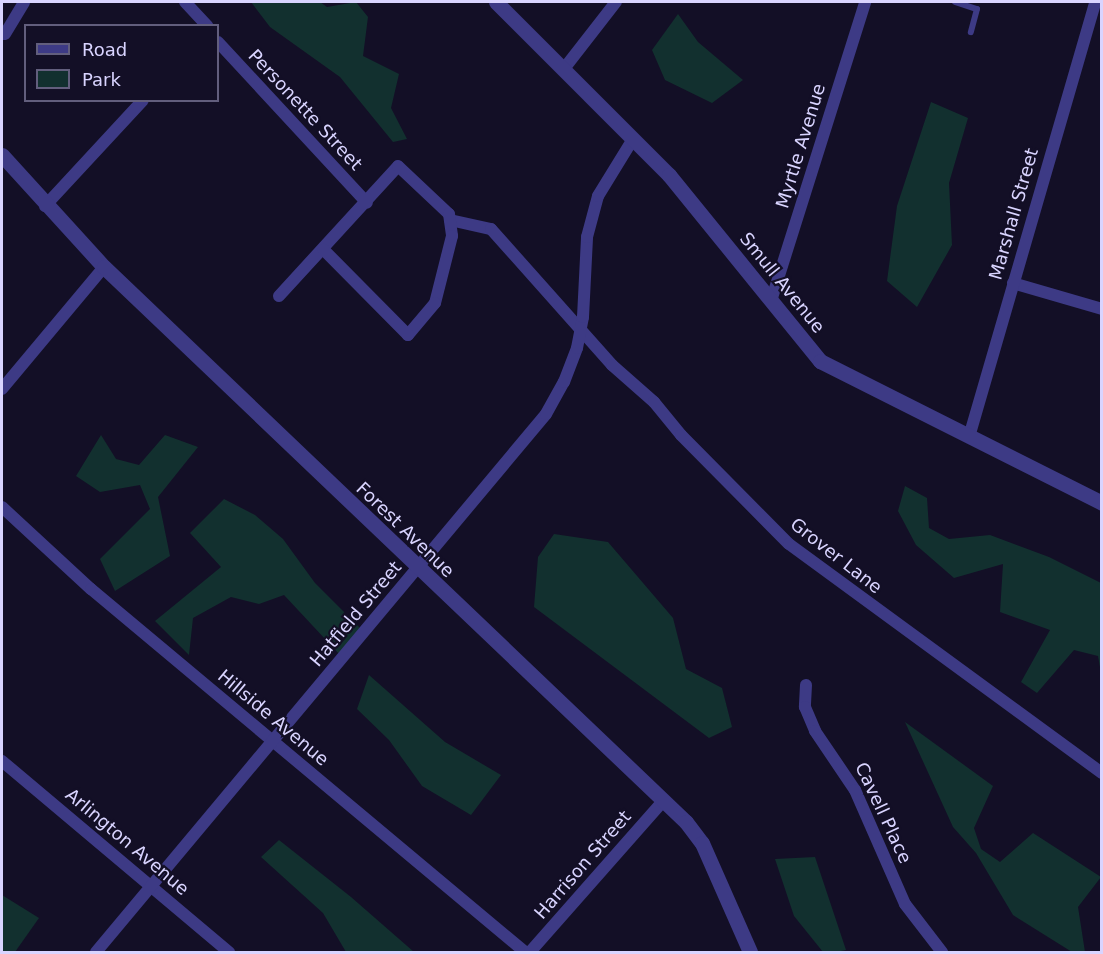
<!DOCTYPE html>
<style>
body{margin:0}
#map{position:relative;width:1103px;height:954px;overflow:hidden;background:#130f26;font-family:"DejaVu Sans",sans-serif}
div>[style]{position:absolute}
.green>*{inset:0;background:#12302f}
.service>*{height:6px;margin:-3px;padding:0 3px;transform-origin:3px;border-radius:3px;background:#3d3a85}
.minor>*{height:12px;margin:-6px;padding:0 6px;transform-origin:6px;border-radius:6px;background:#3d3a85}
.tertiary>*{height:15px;margin:-7.5px;padding:0 7.5px;transform-origin:7.5px;border-radius:7.5px;background:#3d3a85}
span{translate:-50% -50%;white-space:nowrap;text-align:center;line-height:1.15;-webkit-text-stroke:4.5px #130f26;paint-order:stroke}
.street-label{font-size:18px;color:#d9d4ff}
.frame{position:absolute;inset:0;border:3px solid #d9d4ff;pointer-events:none}
.legend{position:absolute;left:24px;top:24px;width:195px;height:78px;box-sizing:border-box;background:#130f26;border:2px solid #625e7d;margin:0;padding:8px 10px;list-style:none;font-size:18px;color:#d9d4ff}
.legend li{display:flex;align-items:center;gap:12px;height:30px}
.legend b{width:30px;border:2px solid #625e7d}
</style>
<div id="map">
<div class="green">
<i style="clip-path:polygon(251px 2px,320px 2px,327px 7px,356px 2px,368px 17px,363px 56px,399px 74px,391px 108px,407px 139px,393px 142px,340px 77px,270px 27px)"></i>
<i style="clip-path:polygon(678px 14px,698px 42px,743px 80px,712px 103px,665px 80px,652px 50px)"></i>
<i style="clip-path:polygon(931px 102px,968px 118px,949px 183px,952px 245px,917px 307px,887px 281px,897px 206px)"></i>
<i style="clip-path:polygon(101px 435px,116px 459px,139px 465px,165px 435px,198px 447px,158px 497px,170px 556px,115px 591px,100px 559px,150px 509px,140px 485px,100px 492px,76px 476px)"></i>
<i style="clip-path:polygon(905px 486px,927px 498px,929px 528px,949px 539px,990px 535px,1049px 557px,1101px 583px,1101px 673px,1098px 656px,1074px 650px,1037px 693px,1021px 682px,1050px 630px,1000px 612px,1003px 564px,954px 578px,916px 545px,898px 511px)"></i>
<i style="clip-path:polygon(224px 499px,255px 515px,283px 539px,315px 583px,361px 629px,340px 655px,284px 595px,259px 604px,231px 597px,193px 618px,189px 655px,155px 621px,221px 567px,190px 533px)"></i>
<i style="clip-path:polygon(554px 534px,608px 542px,673px 618px,686px 669px,722px 688px,732px 727px,709px 738px,534px 607px,538px 557px)"></i>
<i style="clip-path:polygon(369px 675px,445px 742px,501px 775px,471px 815px,422px 786px,389px 740px,357px 709px)"></i>
<i style="clip-path:polygon(905px 722px,993px 786px,974px 828px,981px 849px,1000px 862px,1033px 833px,1101px 877px,1078px 907px,1085px 952px,1072px 952px,1013px 915px,976px 853px,953px 827px)"></i>
<i style="clip-path:polygon(279px 840px,351px 897px,414px 952px,346px 952px,323px 913px,261px 857px)"></i>
<i style="clip-path:polygon(815px 857px,846px 950px,836px 952px,823px 952px,794px 916px,775px 859px)"></i>
<i style="clip-path:polygon(2px 895px,39px 918px,15px 952px,2px 952px)"></i>
</div>
<div class="service">
<i style="left:955px;top:2px;width:23px;rotate:18deg"></i>
<i style="left:977px;top:9px;width:24px;rotate:105deg"></i>
</div>
<div class="minor">
<i style="left:185px;top:2px;width:33px;rotate:47deg"></i>
<i style="left:5px;top:34px;width:37px;rotate:-59deg"></i>
<i style="left:218px;top:42px;width:219px;rotate:47.2deg"></i>
<i style="left:563px;top:70px;width:86px;rotate:-52.1deg"></i>
<i style="left:45px;top:206px;width:144px;rotate:-47.2deg"></i>
<i style="left:450px;top:220px;width:42px;rotate:12.4deg"></i>
<i style="left:491px;top:229px;width:182px;rotate:48.3deg"></i>
<i style="left:612px;top:365px;width:56px;rotate:41.4deg"></i>
<i style="left:654px;top:402px;width:43px;rotate:50.7deg"></i>
<i style="left:681px;top:435px;width:153px;rotate:45.3deg"></i>
<i style="left:789px;top:544px;width:388px;rotate:36.2deg"></i>
<i style="left:1013px;top:283px;width:93px;rotate:16.3deg"></i>
<i style="left:279px;top:296px;width:176px;rotate:-47.5deg"></i>
<i style="left:398px;top:166px;width:70px;rotate:43.3deg"></i>
<i style="left:449px;top:214px;width:22px;rotate:82deg"></i>
<i style="left:452px;top:236px;width:69px;rotate:104.2deg"></i>
<i style="left:435px;top:303px;width:42px;rotate:130.2deg"></i>
<i style="left:408px;top:335px;width:120px;rotate:-134.7deg"></i>
<i style="left:771px;top:301px;width:313px;rotate:-72.5deg"></i>
<i style="left:2px;top:389px;width:159px;rotate:-50.1deg"></i>
<i style="left:969px;top:437px;width:453px;rotate:-73.8deg"></i>
<i style="left:2px;top:507px;width:121px;rotate:42.7deg"></i>
<i style="left:91px;top:589px;width:566px;rotate:39.91deg"></i>
<i style="left:806px;top:685px;width:22px;rotate:93deg"></i>
<i style="left:805px;top:707px;width:26px;rotate:67deg"></i>
<i style="left:815px;top:731px;width:71px;rotate:55.9deg"></i>
<i style="left:855px;top:790px;width:124px;rotate:66.3deg"></i>
<i style="left:905px;top:904px;width:61px;rotate:52.4deg"></i>
<i style="left:2px;top:761px;width:297px;rotate:40.1deg"></i>
<i style="left:96px;top:952px;width:701px;rotate:-50.09deg"></i>
<i style="left:546px;top:414px;width:37px;rotate:-61deg"></i>
<i style="left:564px;top:382px;width:36px;rotate:-69deg"></i>
<i style="left:577px;top:348px;width:32px;rotate:-79deg"></i>
<i style="left:583px;top:317px;width:80px;rotate:-87.1deg"></i>
<i style="left:587px;top:237px;width:42px;rotate:-75deg"></i>
<i style="left:598px;top:196px;width:67px;rotate:-58.4deg"></i>
<i style="left:530px;top:952px;width:201px;rotate:-48.6deg"></i>
</div>
<div class="tertiary">
<i style="left:496px;top:2px;width:245px;rotate:45deg"></i>
<i style="left:669px;top:175px;width:240px;rotate:50.9deg"></i>
<i style="left:820px;top:361px;width:316px;rotate:26.7deg"></i>
<i style="left:2px;top:155px;width:151px;rotate:47.7deg"></i>
<i style="left:104px;top:267px;width:804px;rotate:43.64deg"></i>
<i style="left:686px;top:822px;width:26px;rotate:53deg"></i>
<i style="left:702px;top:843px;width:119px;rotate:66.2deg"></i>
</div>
<div class="street-label">
<span style="left:305px;top:110px;rotate:47deg">Personette Street</span>
<span style="left:801px;top:146px;rotate:-73deg">Myrtle Avenue</span>
<span style="left:1014px;top:214px;rotate:-74deg">Marshall Street</span>
<span style="left:782px;top:283px;rotate:51deg">Smull Avenue</span>
<span style="left:405px;top:530px;rotate:44deg">Forest Avenue</span>
<span style="left:836px;top:556px;rotate:38deg">Grover Lane</span>
<span style="left:356px;top:614px;rotate:-50deg">Hatfield Street</span>
<span style="left:273px;top:718px;rotate:40deg">Hillside Avenue</span>
<span style="left:883px;top:813px;rotate:65deg">Cavell Place</span>
<span style="left:127px;top:842px;rotate:40deg">Arlington Avenue</span>
<span style="left:583px;top:865px;rotate:-49deg">Harrison Street</span>
</div>
<div class="frame"></div>
<ul class="legend">
<li><b style="height:8px;background:#3d3a85"></b>Road</li>
<li><b style="height:16px;background:#12302f"></b>Park</li>
</ul>
</div>
